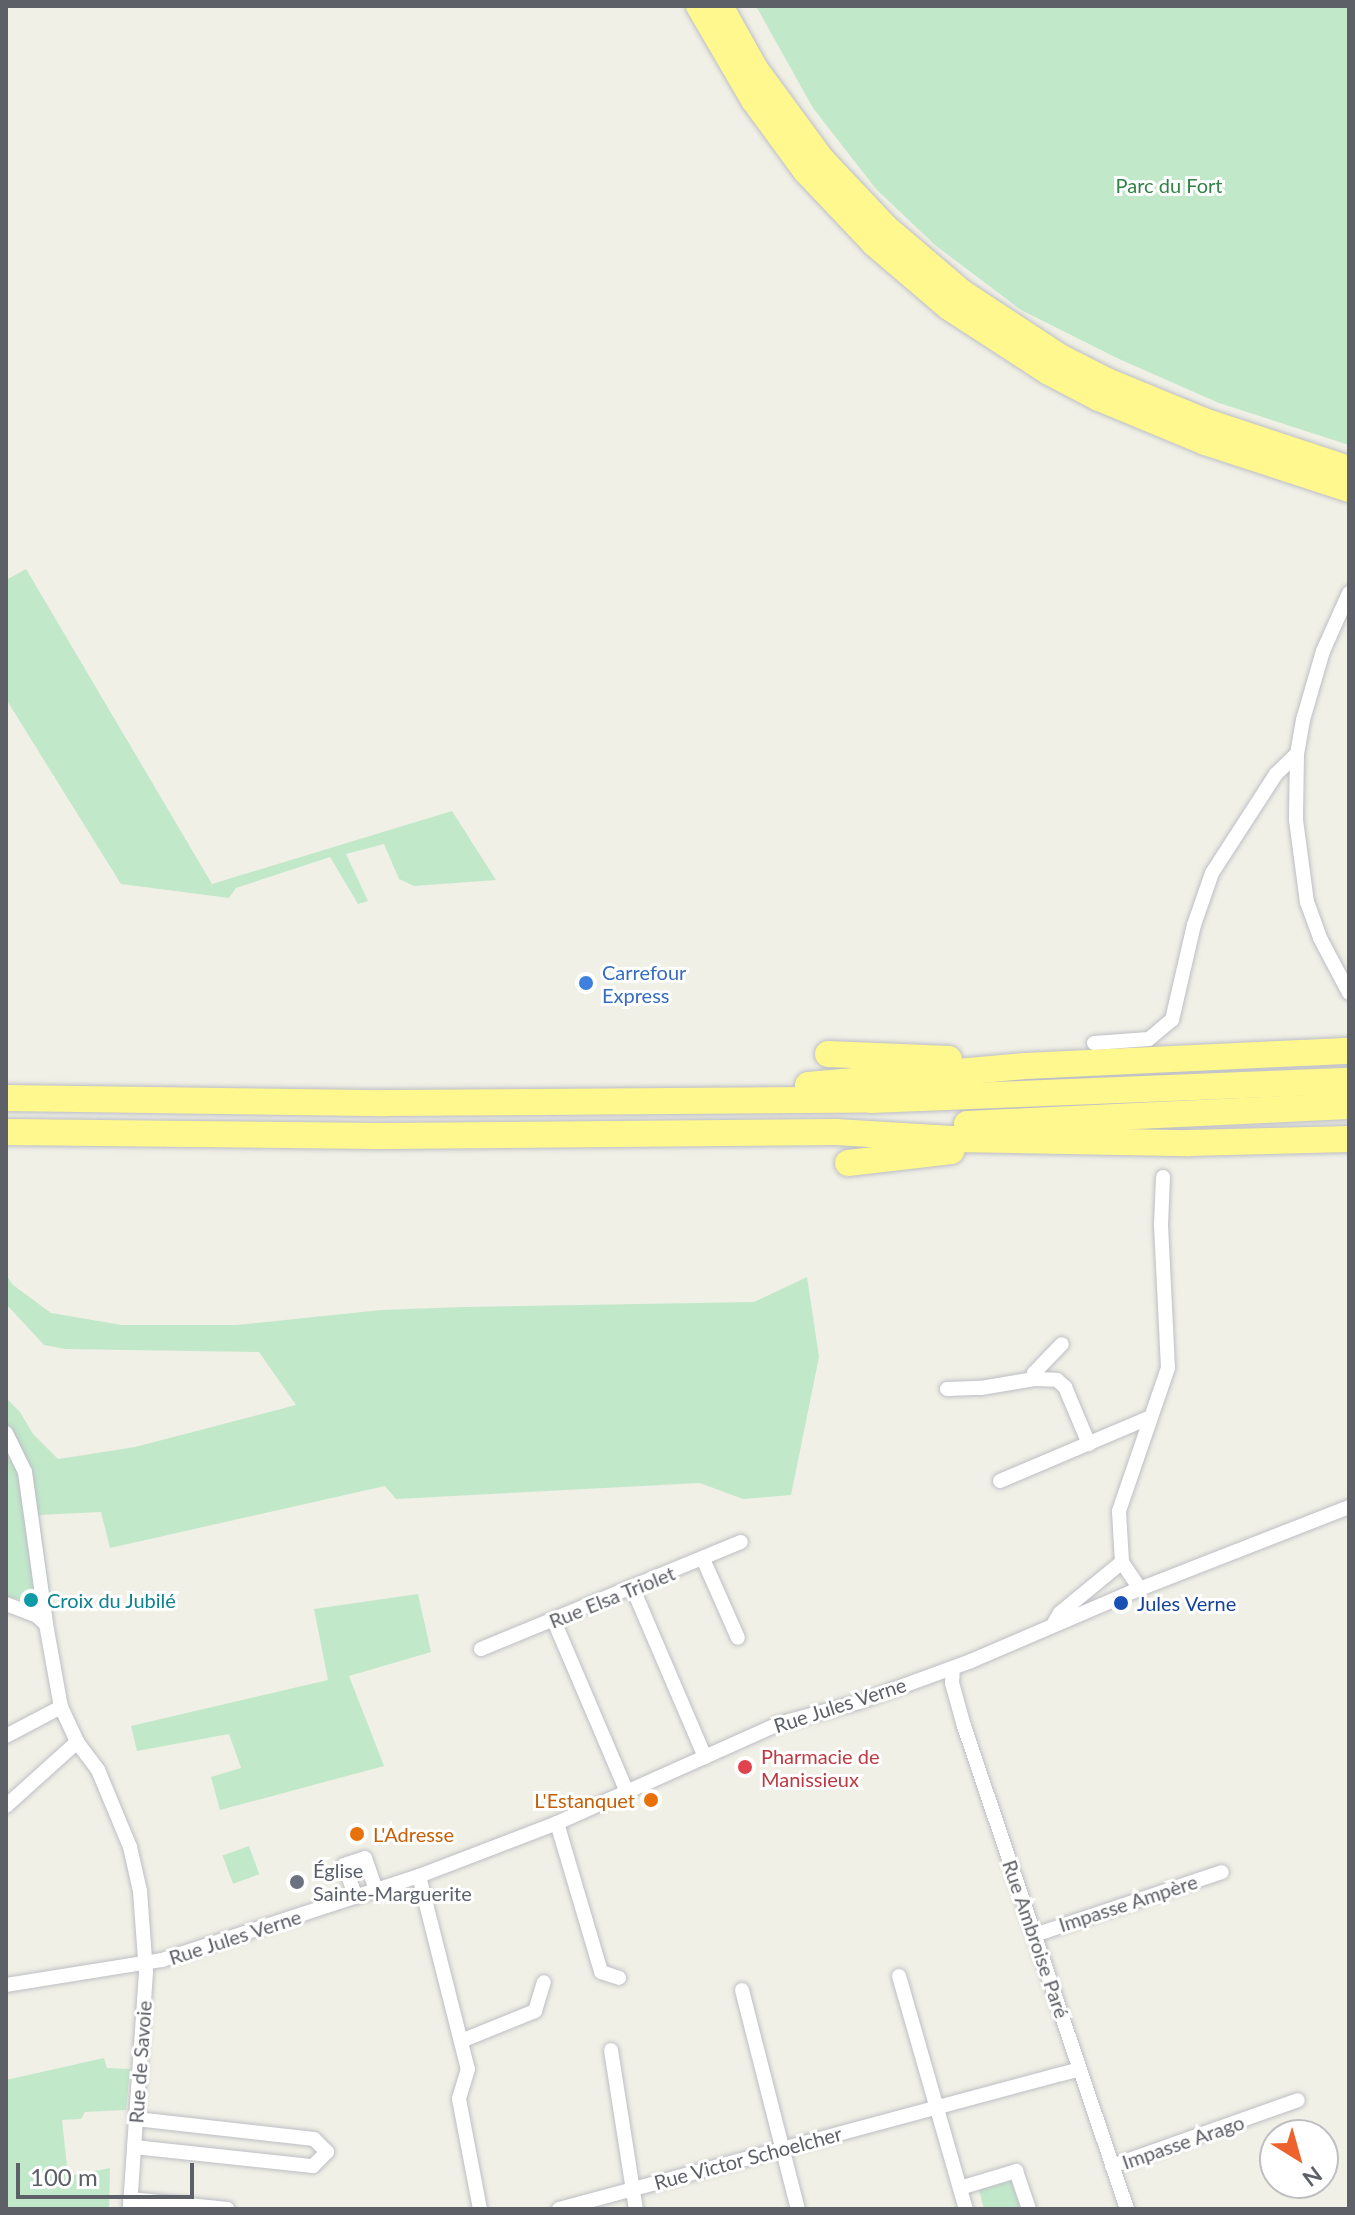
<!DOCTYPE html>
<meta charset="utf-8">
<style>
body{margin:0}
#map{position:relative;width:1355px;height:2215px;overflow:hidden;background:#f0f0e6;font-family:Lato,sans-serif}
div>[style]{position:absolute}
.green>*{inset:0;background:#c2e8ca;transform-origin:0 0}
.roads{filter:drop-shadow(0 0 2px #bdbec5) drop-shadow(0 0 2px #bdbec5)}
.street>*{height:14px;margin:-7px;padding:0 7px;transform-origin:7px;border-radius:7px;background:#fff}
.highway>*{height:26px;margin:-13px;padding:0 13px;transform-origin:13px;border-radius:13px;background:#fff88e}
.dots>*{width:22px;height:22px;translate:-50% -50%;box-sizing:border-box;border:4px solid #fff;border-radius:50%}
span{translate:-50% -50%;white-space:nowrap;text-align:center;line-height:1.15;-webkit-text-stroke:6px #fff;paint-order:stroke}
.park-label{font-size:20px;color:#318245}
.shop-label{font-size:20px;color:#366cbe}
.left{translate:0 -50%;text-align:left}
.street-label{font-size:20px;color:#5e6067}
.culture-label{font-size:20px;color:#0d838f}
.transit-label{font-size:20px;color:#164399}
.health-label{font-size:20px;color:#be3a42}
.food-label{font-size:20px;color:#c56008}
.right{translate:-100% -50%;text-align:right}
.worship-label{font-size:20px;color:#5b616d}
.frame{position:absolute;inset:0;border:8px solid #5e6067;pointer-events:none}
.north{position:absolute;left:1259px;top:2119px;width:80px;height:80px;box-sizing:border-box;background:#fff;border:2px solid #bfbfc2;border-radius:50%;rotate:143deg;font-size:22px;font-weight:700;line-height:32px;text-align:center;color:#5e6067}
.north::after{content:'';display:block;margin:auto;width:28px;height:36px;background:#ee622e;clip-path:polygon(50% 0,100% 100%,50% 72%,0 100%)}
.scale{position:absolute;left:16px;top:2163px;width:178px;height:36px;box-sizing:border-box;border:4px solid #5e6067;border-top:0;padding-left:10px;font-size:24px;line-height:28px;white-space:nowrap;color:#5e6067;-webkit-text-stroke:6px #fff;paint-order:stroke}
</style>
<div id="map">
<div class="green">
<i style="clip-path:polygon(756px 6px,1349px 6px,1349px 445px,1219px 403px,1119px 359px,1021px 310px,935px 245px,876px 189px,813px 108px)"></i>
<i style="clip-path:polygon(26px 569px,212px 884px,452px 811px,496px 880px,414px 886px,399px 879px,384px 844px,346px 854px,368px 901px,358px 904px,330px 857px,236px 888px,229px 898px,121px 884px,6px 699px,6px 580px)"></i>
<i style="clip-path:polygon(6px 1275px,13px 1285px,51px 1313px,122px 1325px,236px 1325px,381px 1310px,463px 1307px,754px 1302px,807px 1277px,819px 1357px,791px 1495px,743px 1499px,700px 1483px,396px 1499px,385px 1486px,110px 1548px,101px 1512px,39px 1515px,52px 1608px,6px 1596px,6px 1398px,20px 1412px,33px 1434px,58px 1459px,135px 1447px,296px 1405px,259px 1352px,65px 1349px,44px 1345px,6px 1304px)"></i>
<i style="clip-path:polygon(418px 1594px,431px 1652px,349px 1676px,384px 1766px,220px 1810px,211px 1777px,241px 1768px,229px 1734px,137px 1751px,131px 1726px,328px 1680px,314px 1609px)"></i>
<i style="left:249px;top:1846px;width:30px;height:28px;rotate:70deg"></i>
<i style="clip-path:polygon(104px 2058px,107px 2068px,130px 2069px,126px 2110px,85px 2112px,81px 2119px,62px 2120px,68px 2176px,110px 2168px,109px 2209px,6px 2209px,6px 2080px)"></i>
<i style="clip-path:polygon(1011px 2181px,1021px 2209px,984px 2209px,979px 2190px)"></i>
</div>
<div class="roads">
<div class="street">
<i style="left:1349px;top:593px;width:64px;rotate:114.1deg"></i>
<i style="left:1323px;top:651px;width:72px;rotate:106.2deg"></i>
<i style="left:1303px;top:720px;width:35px;rotate:100deg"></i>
<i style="left:1297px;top:754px;width:66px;rotate:90.9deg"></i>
<i style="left:1296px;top:820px;width:83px;rotate:82.4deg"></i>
<i style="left:1307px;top:902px;width:38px;rotate:70deg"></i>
<i style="left:1320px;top:938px;width:62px;rotate:62.2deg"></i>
<i style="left:1094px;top:1043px;width:55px;rotate:-4.2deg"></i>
<i style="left:1149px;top:1039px;width:30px;rotate:-40deg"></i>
<i style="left:1172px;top:1020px;width:98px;rotate:-77deg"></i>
<i style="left:1194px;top:925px;width:55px;rotate:-70.9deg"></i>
<i style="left:1212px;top:873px;width:118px;rotate:-57.1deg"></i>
<i style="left:1276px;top:774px;width:29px;rotate:-44deg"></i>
<i style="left:1034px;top:1379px;width:6px;rotate:-90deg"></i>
<i style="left:1034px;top:1373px;width:40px;rotate:-46deg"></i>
<i style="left:947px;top:1389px;width:34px;rotate:-2deg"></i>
<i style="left:981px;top:1388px;width:54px;rotate:-9.6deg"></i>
<i style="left:1034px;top:1379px;width:23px;rotate:2deg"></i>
<i style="left:1057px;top:1380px;width:11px;rotate:41deg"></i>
<i style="left:1065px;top:1387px;width:62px;rotate:67.2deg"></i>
<i style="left:6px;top:1433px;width:43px;rotate:64deg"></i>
<i style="left:25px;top:1472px;width:153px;rotate:82.1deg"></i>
<i style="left:1000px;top:1481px;width:164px;rotate:-23deg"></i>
<i style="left:703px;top:1559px;width:86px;rotate:66.1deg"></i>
<i style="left:633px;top:1589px;width:183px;rotate:66.8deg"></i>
<i style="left:1140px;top:1589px;width:32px;rotate:-124deg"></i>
<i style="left:1122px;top:1562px;width:51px;rotate:-93.4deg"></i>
<i style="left:1119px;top:1511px;width:151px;rotate:-71.1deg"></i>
<i style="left:1168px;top:1368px;width:143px;rotate:-92.8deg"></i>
<i style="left:1161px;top:1225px;width:48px;rotate:-87.6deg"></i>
<i style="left:6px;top:1604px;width:33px;rotate:21deg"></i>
<i style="left:37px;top:1616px;width:12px;rotate:42deg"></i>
<i style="left:46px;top:1624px;width:84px;rotate:79.8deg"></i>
<i style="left:61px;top:1707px;width:38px;rotate:65deg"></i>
<i style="left:77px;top:1742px;width:35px;rotate:53deg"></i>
<i style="left:98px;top:1770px;width:83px;rotate:67.4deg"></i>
<i style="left:130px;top:1847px;width:45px;rotate:77.2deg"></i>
<i style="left:140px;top:1891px;width:81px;rotate:85.8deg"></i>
<i style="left:146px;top:1972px;width:238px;rotate:93.9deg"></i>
<i style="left:554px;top:1621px;width:186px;rotate:66.9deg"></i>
<i style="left:1054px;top:1623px;width:12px;rotate:-59deg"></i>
<i style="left:1060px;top:1613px;width:80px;rotate:-39.4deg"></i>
<i style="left:481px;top:1649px;width:281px;rotate:-22.4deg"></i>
<i style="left:953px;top:1668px;width:15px;rotate:94deg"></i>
<i style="left:952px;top:1683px;width:45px;rotate:74.4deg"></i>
<i style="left:964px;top:1726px;width:510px;rotate:71.35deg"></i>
<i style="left:6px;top:1736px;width:62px;rotate:-27.8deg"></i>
<i style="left:6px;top:1806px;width:96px;rotate:-42deg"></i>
<i style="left:557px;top:1823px;width:155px;rotate:73.5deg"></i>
<i style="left:601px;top:1972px;width:19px;rotate:18deg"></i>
<i style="left:419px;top:1876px;width:199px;rotate:75.8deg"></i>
<i style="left:468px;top:2069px;width:31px;rotate:107deg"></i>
<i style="left:459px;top:2099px;width:112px;rotate:79.2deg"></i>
<i style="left:356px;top:1897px;width:34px;rotate:-111deg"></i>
<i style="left:344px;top:1865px;width:22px;rotate:-18deg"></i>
<i style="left:365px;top:1858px;width:34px;rotate:71deg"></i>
<i style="left:1035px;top:1935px;width:197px;rotate:-18.6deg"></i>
<i style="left:899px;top:1976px;width:242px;rotate:74deg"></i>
<i style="left:6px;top:1985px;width:158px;rotate:-9.1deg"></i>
<i style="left:162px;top:1960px;width:270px;rotate:-18.1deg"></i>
<i style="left:419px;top:1876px;width:148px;rotate:-21deg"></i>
<i style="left:557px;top:1823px;width:242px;rotate:-24.1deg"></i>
<i style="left:778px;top:1724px;width:84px;rotate:-15.2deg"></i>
<i style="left:859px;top:1702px;width:119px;rotate:-20.1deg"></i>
<i style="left:971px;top:1661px;width:175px;rotate:-23.2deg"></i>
<i style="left:1132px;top:1592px;width:233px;rotate:-21.4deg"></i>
<i style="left:742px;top:1990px;width:226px;rotate:75.7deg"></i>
<i style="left:461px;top:2041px;width:80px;rotate:-22.1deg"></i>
<i style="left:535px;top:2011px;width:30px;rotate:-73deg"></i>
<i style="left:611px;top:2050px;width:161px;rotate:81.1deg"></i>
<i style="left:134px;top:2147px;width:180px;rotate:6.1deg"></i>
<i style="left:313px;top:2166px;width:20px;rotate:-45deg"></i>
<i style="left:327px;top:2152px;width:18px;rotate:-135deg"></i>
<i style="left:314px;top:2139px;width:179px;rotate:-173.6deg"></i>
<i style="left:1112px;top:2166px;width:197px;rotate:-19.5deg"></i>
<i style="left:960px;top:2188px;width:59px;rotate:-16.9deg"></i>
<i style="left:1016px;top:2171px;width:40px;rotate:71.1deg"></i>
<i style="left:130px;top:2199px;width:98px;rotate:5.9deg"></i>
<i style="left:559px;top:2209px;width:539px;rotate:-15.04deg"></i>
</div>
<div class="highway">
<i style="left:699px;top:6px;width:109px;rotate:59.7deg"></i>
<i style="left:754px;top:100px;width:88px;rotate:53.8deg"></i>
<i style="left:806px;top:171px;width:99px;rotate:46.6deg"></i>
<i style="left:874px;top:243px;width:99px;rotate:40.5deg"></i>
<i style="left:949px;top:307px;width:119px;rotate:33deg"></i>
<i style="left:1049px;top:372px;width:56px;rotate:27.5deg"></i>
<i style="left:1099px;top:398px;width:115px;rotate:22.5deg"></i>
<i style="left:1205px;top:442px;width:151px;rotate:18.1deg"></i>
<i style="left:720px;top:6px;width:72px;rotate:60.9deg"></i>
<i style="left:755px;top:69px;width:112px;rotate:53.7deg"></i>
<i style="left:821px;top:159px;width:93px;rotate:46.7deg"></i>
<i style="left:885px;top:227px;width:100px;rotate:40.5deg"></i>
<i style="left:961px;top:292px;width:118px;rotate:33.3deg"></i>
<i style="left:1060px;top:357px;width:53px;rotate:27.1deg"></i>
<i style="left:1107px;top:381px;width:105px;rotate:22.4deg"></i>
<i style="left:1204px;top:421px;width:153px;rotate:18.3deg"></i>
<i style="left:828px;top:1054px;width:121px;rotate:2.4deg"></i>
<i style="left:808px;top:1085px;width:218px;rotate:-5deg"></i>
<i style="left:1025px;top:1066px;width:324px;rotate:-2.7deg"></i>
<i style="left:6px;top:1098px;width:379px;rotate:0.8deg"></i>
<i style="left:385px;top:1103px;width:486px;rotate:-0.4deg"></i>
<i style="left:871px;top:1100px;width:478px;rotate:-2.3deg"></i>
<i style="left:967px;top:1124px;width:382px;rotate:-2.7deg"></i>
<i style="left:6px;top:1132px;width:375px;rotate:0.6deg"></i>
<i style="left:381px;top:1136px;width:455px;rotate:-0.5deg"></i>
<i style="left:836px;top:1132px;width:116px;rotate:3.5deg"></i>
<i style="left:952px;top:1139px;width:237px;rotate:1deg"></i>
<i style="left:1189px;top:1143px;width:160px;rotate:-1.4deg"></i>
<i style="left:848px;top:1163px;width:104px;rotate:-6.6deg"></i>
</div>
</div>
<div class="dots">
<i style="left:586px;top:983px;background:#3f7fe0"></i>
<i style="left:31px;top:1600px;background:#0f9aa8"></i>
<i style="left:1121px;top:1603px;background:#1a4fb4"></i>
<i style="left:745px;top:1767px;background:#e0444e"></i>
<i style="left:651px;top:1800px;background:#e8710a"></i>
<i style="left:357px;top:1834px;background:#e8710a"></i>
<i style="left:297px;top:1882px;background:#6b7280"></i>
</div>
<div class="park-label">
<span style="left:1169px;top:185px">Parc du Fort</span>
</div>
<div class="shop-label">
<span class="left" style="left:602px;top:984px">Carrefour<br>Express</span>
</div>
<div class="street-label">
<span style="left:612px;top:1597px;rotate:-22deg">Rue Elsa Triolet</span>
<span style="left:840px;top:1705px;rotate:-18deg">Rue Jules Verne</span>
<span style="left:1128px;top:1903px;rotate:-18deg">Impasse Ampère</span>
<span style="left:235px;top:1937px;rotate:-18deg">Rue Jules Verne</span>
<span style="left:1036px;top:1939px;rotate:71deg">Rue Ambroise Paré</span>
<span style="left:140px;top:2062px;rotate:-86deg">Rue de Savoie</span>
<span style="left:1183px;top:2142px;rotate:-19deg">Impasse Arago</span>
<span style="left:748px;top:2158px;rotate:-15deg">Rue Victor Schoelcher</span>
</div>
<div class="culture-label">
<span class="left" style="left:47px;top:1600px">Croix du Jubilé</span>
</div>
<div class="transit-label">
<span class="left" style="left:1137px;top:1603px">Jules Verne</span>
</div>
<div class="health-label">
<span class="left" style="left:761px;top:1768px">Pharmacie de<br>Manissieux</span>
</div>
<div class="food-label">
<span class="right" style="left:635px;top:1800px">L'Estanquet</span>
<span class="left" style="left:373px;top:1834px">L'Adresse</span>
</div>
<div class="worship-label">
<span class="left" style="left:313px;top:1882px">Église<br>Sainte-Marguerite</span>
</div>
<div class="frame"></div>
<div class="north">N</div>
<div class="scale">100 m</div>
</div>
